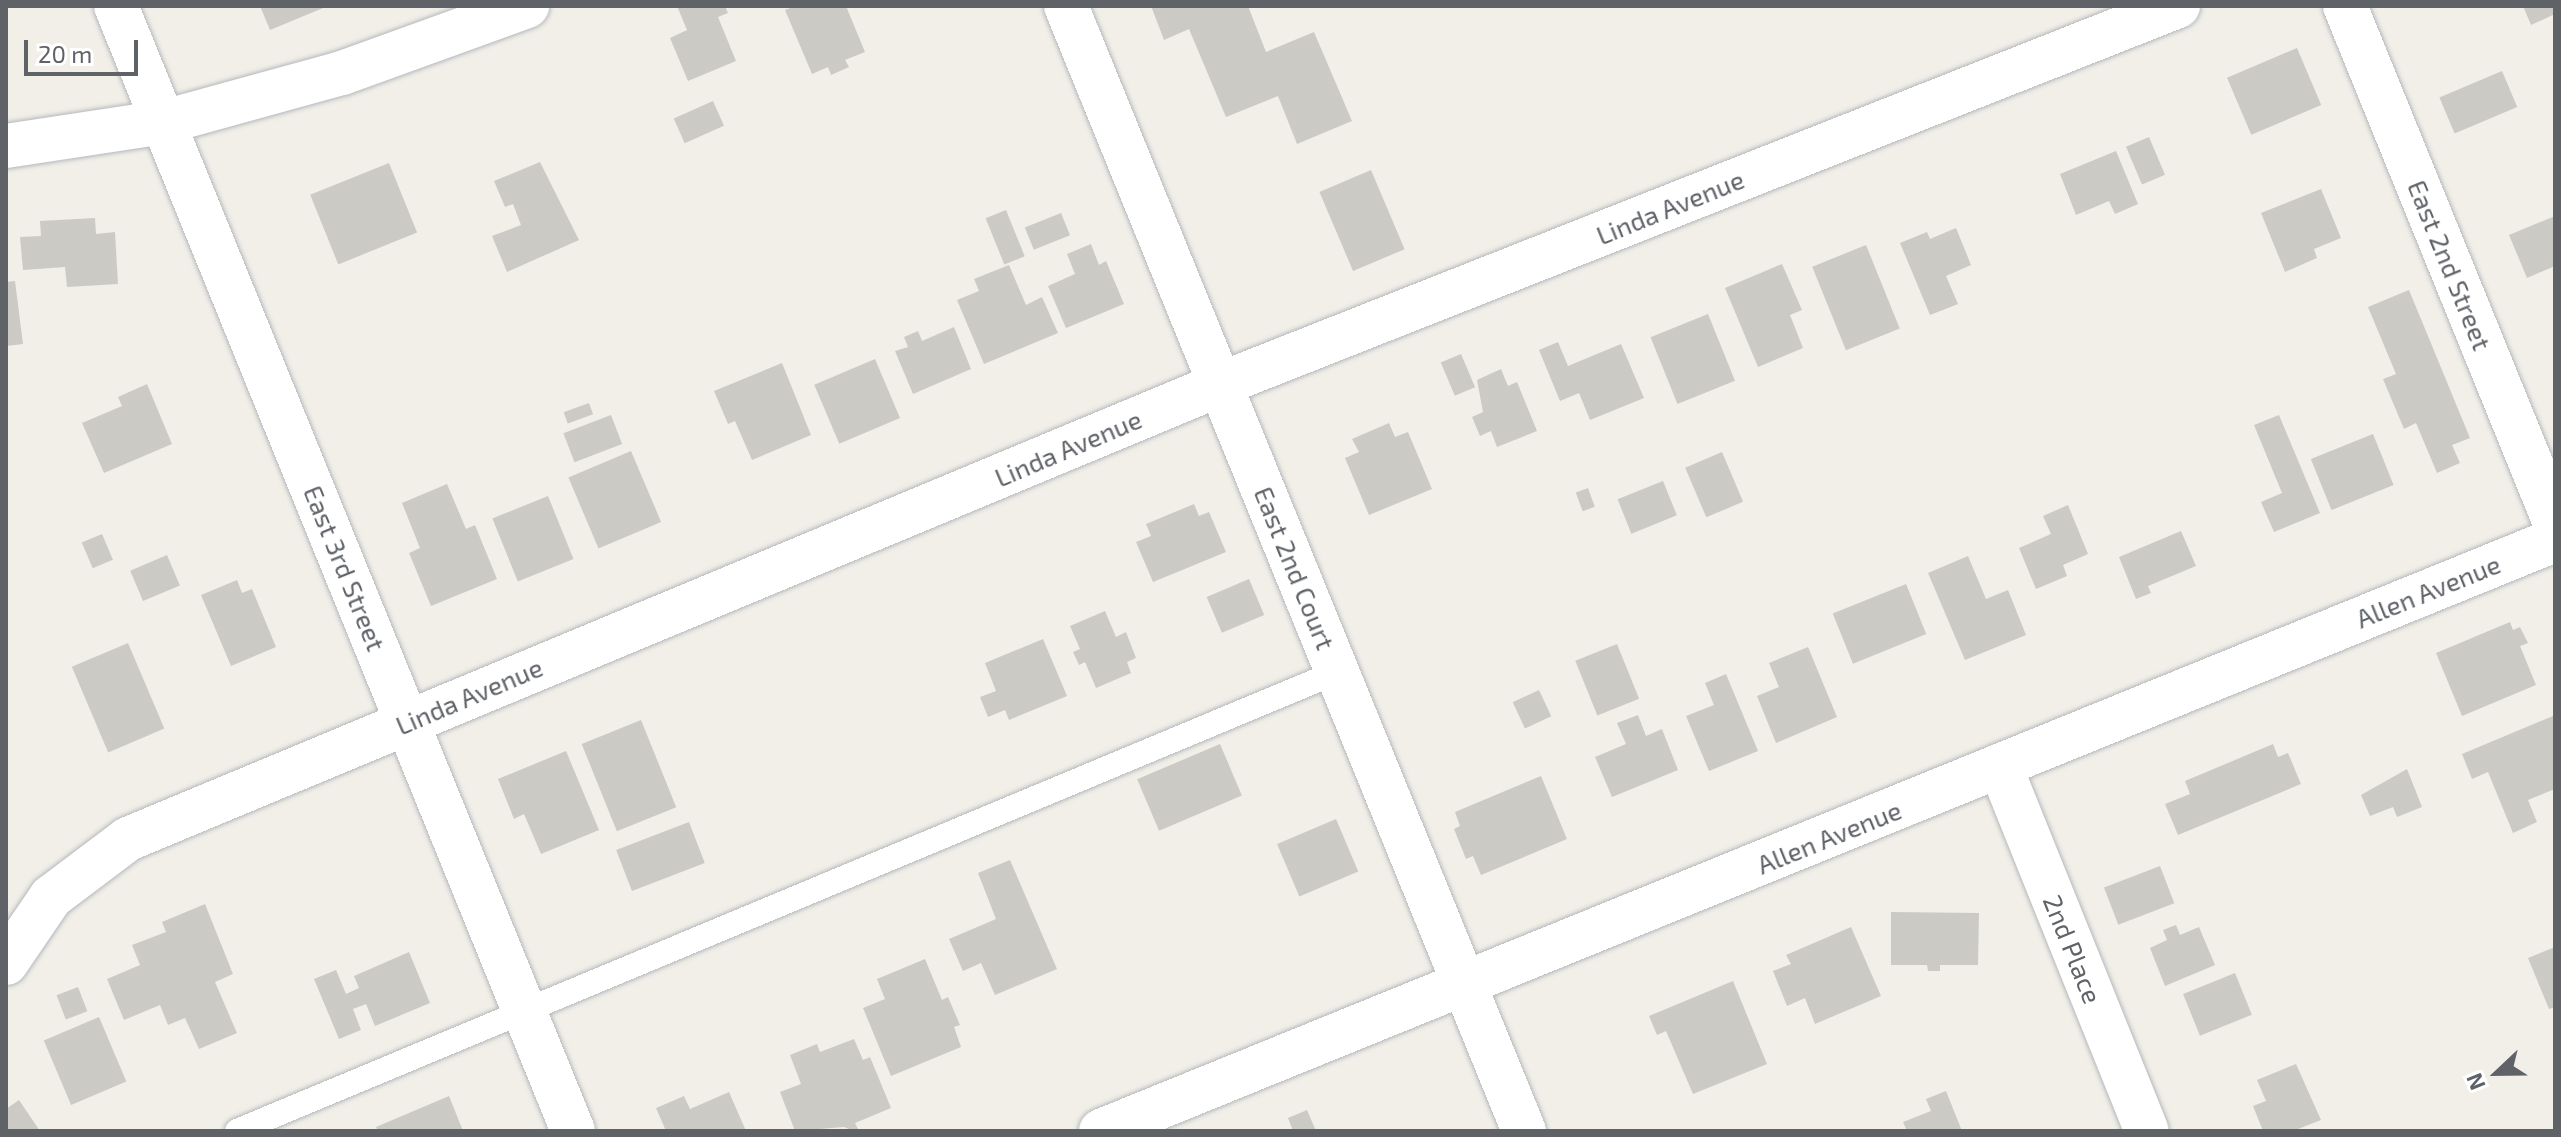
<!DOCTYPE html>
<style>
body{margin:0}
#map{position:relative;width:2561px;height:1137px;overflow:hidden;background:#f1efe8;font-family:"Exo 2",sans-serif}
div>[style]{position:absolute}
.building>*{inset:0;background:#cccac5;transform-origin:0 0}
.roads{filter:drop-shadow(0 0 2px #b5b8bc) drop-shadow(0 0 2px #b5b8bc)}
.lane>*{height:24px;margin:-12px;padding:0 12px;transform-origin:12px;border-radius:12px;background:#fff}
.street>*{height:44px;margin:-22px;padding:0 22px;transform-origin:22px;border-radius:22px;background:#fff}
span{translate:-50% -50%;white-space:nowrap;text-align:center;line-height:1.15;-webkit-text-stroke:6px #fff;paint-order:stroke}
.street-label{font-size:26px;color:#5f6368}
.frame{position:absolute;inset:0;border:8px solid #5f6368;pointer-events:none}
.north{position:absolute;left:2457px;top:1033px;width:80px;height:80px;-webkit-text-stroke:6px #fff;paint-order:stroke;rotate:248deg;font-size:22px;font-weight:700;line-height:32px;text-align:center;color:#5f6368}
.north::after{content:'';display:block;margin:auto;width:28px;height:36px;background:#5f6368;clip-path:polygon(50% 0,100% 100%,50% 72%,0 100%)}
.scale{position:absolute;left:24px;top:40px;width:114px;height:36px;box-sizing:border-box;border:4px solid #5f6368;border-top:0;padding-left:10px;font-size:24px;line-height:28px;white-space:nowrap;color:#5f6368;-webkit-text-stroke:6px #fff;paint-order:stroke}
</style>
<div id="map">
<div class="building">
<i style="clip-path:polygon(260px 6px,328px 6px,270px 30px)"></i>
<i style="clip-path:polygon(677px 6px,725px 6px,728px 13px,718px 17px,736px 61px,688px 81px,670px 38px,687px 30px)"></i>
<i style="clip-path:polygon(796px 6px,846px 6px,865px 52px,845px 60px,849px 67px,831px 75px,828px 67px,812px 74px,785px 10px)"></i>
<i style="clip-path:polygon(1151px 6px,1248px 6px,1266px 52px,1314px 32px,1352px 121px,1297px 144px,1278px 96px,1226px 117px,1189px 29px,1164px 40px)"></i>
<i style="clip-path:polygon(2523px 6px,2555px 6px,2555px 14px,2531px 25px)"></i>
<i style="left:2297px;top:48px;width:62px;height:76px;rotate:67deg"></i>
<i style="left:2502px;top:71px;width:39px;height:68px;rotate:67deg"></i>
<i style="left:713px;top:101px;width:27px;height:43px;rotate:66deg"></i>
<i style="left:2149px;top:137px;width:41px;height:25px;rotate:67deg"></i>
<i style="clip-path:polygon(2116px 151px,2138px 204px,2115px 214px,2109px 201px,2076px 215px,2060px 174px)"></i>
<i style="clip-path:polygon(540px 162px,579px 240px,507px 272px,492px 236px,521px 225px,513px 204px,505px 207px,494px 181px)"></i>
<i style="left:389px;top:163px;width:75px;height:85px;rotate:68deg"></i>
<i style="left:1371px;top:170px;width:86px;height:56px;rotate:67deg"></i>
<i style="clip-path:polygon(2321px 189px,2341px 238px,2314px 249px,2317px 258px,2285px 272px,2261px 213px)"></i>
<i style="left:1006px;top:210px;width:50px;height:22px;rotate:68deg"></i>
<i style="left:1061px;top:213px;width:24px;height:39px;rotate:68deg"></i>
<i style="clip-path:polygon(2555px 216px,2555px 266px,2527px 278px,2509px 235px)"></i>
<i style="clip-path:polygon(95px 218px,96px 234px,115px 232px,118px 284px,67px 287px,65px 267px,23px 270px,20px 237px,41px 236px,40px 221px)"></i>
<i style="clip-path:polygon(1956px 228px,1971px 265px,1946px 276px,1958px 304px,1930px 315px,1900px 243px,1927px 232px,1930px 239px)"></i>
<i style="clip-path:polygon(1091px 244px,1099px 265px,1106px 261px,1124px 304px,1066px 328px,1048px 286px,1075px 274px,1067px 254px)"></i>
<i style="left:1866px;top:245px;width:90px;height:58px;rotate:68deg"></i>
<i style="clip-path:polygon(1782px 264px,1802px 310px,1790px 315px,1803px 348px,1758px 367px,1725px 288px)"></i>
<i style="clip-path:polygon(1009px 265px,1026px 305px,1042px 297px,1058px 333px,984px 364px,957px 300px,979px 291px,974px 279px)"></i>
<i style="clip-path:polygon(15px 281px,23px 344px,6px 346px,6px 282px)"></i>
<i style="clip-path:polygon(2409px 290px,2470px 438px,2452px 445px,2460px 463px,2437px 473px,2416px 423px,2404px 429px,2383px 379px,2396px 374px,2368px 307px)"></i>
<i style="left:1708px;top:314px;width:72px;height:62px;rotate:68deg"></i>
<i style="clip-path:polygon(954px 327px,971px 369px,913px 394px,895px 351px,908px 347px,904px 337px,918px 331px,922px 341px)"></i>
<i style="clip-path:polygon(1558px 342px,1568px 366px,1621px 344px,1644px 398px,1590px 420px,1579px 393px,1560px 401px,1539px 350px)"></i>
<i style="left:1461px;top:354px;width:36px;height:22px;rotate:67deg"></i>
<i style="left:875px;top:359px;width:64px;height:66px;rotate:67deg"></i>
<i style="clip-path:polygon(782px 363px,811px 435px,752px 460px,735px 421px,728px 424px,714px 391px)"></i>
<i style="clip-path:polygon(1501px 369px,1508px 386px,1517px 382px,1537px 431px,1497px 447px,1491px 431px,1480px 436px,1472px 417px,1483px 412px,1477px 380px)"></i>
<i style="clip-path:polygon(147px 384px,172px 444px,104px 473px,82px 423px,122px 406px,118px 397px)"></i>
<i style="left:589px;top:403px;width:12px;height:27px;rotate:70deg"></i>
<i style="left:611px;top:415px;width:31px;height:51px;rotate:69deg"></i>
<i style="clip-path:polygon(2279px 415px,2320px 513px,2274px 532px,2261px 502px,2282px 493px,2254px 425px)"></i>
<i style="clip-path:polygon(1389px 423px,1395px 437px,1408px 432px,1432px 489px,1369px 515px,1345px 458px,1359px 452px,1352px 439px)"></i>
<i style="left:2373px;top:434px;width:55px;height:67px;rotate:68deg"></i>
<i style="left:631px;top:451px;width:77px;height:68px;rotate:67deg"></i>
<i style="left:1722px;top:452px;width:54px;height:40px;rotate:67deg"></i>
<i style="left:1663px;top:481px;width:37px;height:49px;rotate:68deg"></i>
<i style="clip-path:polygon(447px 484px,466px 529px,475px 525px,497px 579px,431px 606px,409px 553px,420px 548px,402px 503px)"></i>
<i style="left:1588px;top:488px;width:20px;height:13px;rotate:70deg"></i>
<i style="left:548px;top:496px;width:68px;height:60px;rotate:68deg"></i>
<i style="clip-path:polygon(1194px 504px,1199px 516px,1209px 512px,1226px 552px,1153px 582px,1136px 542px,1151px 536px,1146px 524px)"></i>
<i style="clip-path:polygon(2068px 505px,2088px 554px,2063px 565px,2067px 576px,2036px 589px,2019px 548px,2051px 534px,2043px 516px)"></i>
<i style="clip-path:polygon(2181px 531px,2196px 566px,2148px 586px,2151px 593px,2136px 599px,2119px 557px)"></i>
<i style="left:102px;top:534px;width:28px;height:22px;rotate:67deg"></i>
<i style="left:167px;top:555px;width:33px;height:40px;rotate:67deg"></i>
<i style="clip-path:polygon(1968px 556px,1986px 599px,2008px 590px,2026px 635px,1965px 660px,1928px 573px)"></i>
<i style="left:1249px;top:579px;width:39px;height:46px;rotate:67deg"></i>
<i style="clip-path:polygon(237px 580px,242px 593px,252px 589px,276px 647px,231px 666px,201px 595px)"></i>
<i style="left:1906px;top:584px;width:54px;height:79px;rotate:68deg"></i>
<i style="clip-path:polygon(1105px 611px,1116px 637px,1126px 632px,1136px 658px,1127px 662px,1131px 673px,1096px 688px,1085px 662px,1079px 665px,1073px 652px,1080px 649px,1070px 626px)"></i>
<i style="clip-path:polygon(2510px 622px,2513px 630px,2520px 627px,2528px 643px,2520px 646px,2536px 685px,2462px 716px,2436px 653px)"></i>
<i style="clip-path:polygon(1043px 639px,1067px 696px,1009px 720px,1005px 710px,988px 717px,980px 697px,996px 691px,985px 663px)"></i>
<i style="left:128px;top:643px;width:93px;height:61px;rotate:67deg"></i>
<i style="left:1617px;top:644px;width:59px;height:45px;rotate:68deg"></i>
<i style="clip-path:polygon(1808px 647px,1837px 717px,1776px 743px,1757px 696px,1779px 687px,1769px 663px)"></i>
<i style="clip-path:polygon(1726px 674px,1758px 751px,1709px 771px,1686px 716px,1714px 705px,1705px 683px)"></i>
<i style="left:1539px;top:690px;width:29px;height:29px;rotate:65deg"></i>
<i style="clip-path:polygon(1638px 715px,1646px 736px,1662px 729px,1678px 770px,1612px 797px,1595px 757px,1626px 744px,1617px 723px)"></i>
<i style="clip-path:polygon(2553px 716px,2555px 789px,2528px 800px,2537px 822px,2513px 833px,2488px 772px,2472px 779px,2462px 754px)"></i>
<i style="left:641px;top:720px;width:94px;height:64px;rotate:68deg"></i>
<i style="left:1220px;top:744px;width:56px;height:90px;rotate:67deg"></i>
<i style="clip-path:polygon(2273px 744px,2278px 757px,2288px 753px,2301px 784px,2178px 835px,2165px 804px,2190px 794px,2185px 781px)"></i>
<i style="clip-path:polygon(566px 751px,599px 830px,541px 854px,524px 814px,514px 819px,498px 779px)"></i>
<i style="clip-path:polygon(2407px 769px,2422px 807px,2397px 817px,2393px 807px,2370px 816px,2361px 795px)"></i>
<i style="clip-path:polygon(1541px 776px,1567px 839px,1481px 875px,1473px 856px,1466px 859px,1454px 829px,1460px 826px,1455px 812px)"></i>
<i style="left:1336px;top:819px;width:57px;height:64px;rotate:67deg"></i>
<i style="left:689px;top:822px;width:44px;height:78px;rotate:69deg"></i>
<i style="clip-path:polygon(1010px 860px,1057px 969px,995px 995px,981px 963px,963px 971px,949px 939px,996px 919px,978px 873px)"></i>
<i style="left:2160px;top:866px;width:40px;height:60px;rotate:69deg"></i>
<i style="clip-path:polygon(205px 904px,233px 974px,215px 982px,237px 1033px,199px 1049px,185px 1018px,168px 1025px,160px 1005px,124px 1020px,107px 979px,140px 965px,132px 945px,166px 932px,162px 922px)"></i>
<i style="clip-path:polygon(1891px 912px,1979px 913px,1978px 965px,1940px 965px,1940px 971px,1928px 971px,1927px 965px,1891px 965px)"></i>
<i style="clip-path:polygon(2176px 925px,2180px 935px,2199px 927px,2215px 965px,2165px 986px,2150px 948px,2167px 940px,2163px 930px)"></i>
<i style="clip-path:polygon(1851px 927px,1881px 996px,1815px 1024px,1805px 998px,1787px 1006px,1773px 971px,1791px 964px,1786px 955px)"></i>
<i style="clip-path:polygon(2555px 947px,2555px 1007px,2549px 1009px,2528px 958px)"></i>
<i style="clip-path:polygon(409px 952px,430px 1003px,375px 1026px,366px 1004px,353px 1009px,361px 1030px,339px 1039px,314px 979px,336px 970px,346px 994px,359px 988px,354px 976px)"></i>
<i style="clip-path:polygon(925px 959px,942px 1000px,948px 997px,960px 1025px,954px 1027px,961px 1047px,891px 1076px,863px 1008px,885px 999px,877px 979px)"></i>
<i style="left:2235px;top:973px;width:45px;height:56px;rotate:68deg"></i>
<i style="clip-path:polygon(1733px 981px,1767px 1064px,1693px 1094px,1666px 1031px,1657px 1035px,1649px 1016px)"></i>
<i style="left:78px;top:987px;width:26px;height:23px;rotate:69deg"></i>
<i style="left:99px;top:1017px;width:70px;height:60px;rotate:67deg"></i>
<i style="clip-path:polygon(854px 1039px,863px 1060px,870px 1057px,891px 1108px,855px 1123px,858px 1129px,854px 1131px,844px 1127px,795px 1131px,780px 1092px,801px 1084px,790px 1055px,817px 1044px,820px 1052px)"></i>
<i style="clip-path:polygon(2296px 1064px,2321px 1120px,2293px 1131px,2263px 1131px,2253px 1106px,2266px 1101px,2257px 1080px)"></i>
<i style="clip-path:polygon(1946px 1091px,1962px 1131px,1907px 1131px,1903px 1122px,1931px 1111px,1926px 1099px)"></i>
<i style="clip-path:polygon(729px 1092px,746px 1131px,666px 1131px,656px 1108px,684px 1096px,690px 1109px)"></i>
<i style="clip-path:polygon(449px 1096px,463px 1131px,378px 1131px,376px 1127px)"></i>
<i style="clip-path:polygon(19px 1100px,40px 1131px,6px 1131px,6px 1109px)"></i>
<i style="clip-path:polygon(1307px 1110px,1316px 1131px,1293px 1131px,1288px 1118px)"></i>
</div>
<div class="roads">
<div class="lane">
<i style="left:237px;top:1131px;width:1192px;rotate:-22.65deg"></i>
</div>
<div class="street">
<i style="left:116px;top:6px;width:1214px;rotate:67.89deg"></i>
<i style="left:1066px;top:6px;width:1215px;rotate:67.85deg"></i>
<i style="left:2345px;top:6px;width:558px;rotate:67.89deg"></i>
<i style="left:6px;top:146px;width:160px;rotate:-8.6deg"></i>
<i style="left:164px;top:122px;width:185px;rotate:-15.4deg"></i>
<i style="left:342px;top:73px;width:197px;rotate:-19.9deg"></i>
<i style="left:2000px;top:766px;width:393px;rotate:68.1deg"></i>
<i style="left:6px;top:963px;width:80px;rotate:-55.7deg"></i>
<i style="left:51px;top:897px;width:96px;rotate:-37deg"></i>
<i style="left:128px;top:839px;width:1184px;rotate:-22.6deg"></i>
<i style="left:1221px;top:384px;width:1029px;rotate:-21.55deg"></i>
<i style="left:1101px;top:1131px;width:1570px;rotate:-22.12deg"></i>
</div>
</div>
<div class="street-label">
<span style="left:1670px;top:207px;rotate:-22deg">Linda Avenue</span>
<span style="left:2450px;top:265px;rotate:68deg">East 2nd Street</span>
<span style="left:1068px;top:448px;rotate:-23deg">Linda Avenue</span>
<span style="left:345px;top:568px;rotate:68deg">East 3rd Street</span>
<span style="left:1295px;top:568px;rotate:68deg">East 2nd Court</span>
<span style="left:2428px;top:591px;rotate:-22deg">Allen Avenue</span>
<span style="left:469px;top:696px;rotate:-23deg">Linda Avenue</span>
<span style="left:1829px;top:837px;rotate:-22deg">Allen Avenue</span>
<span style="left:2073px;top:949px;rotate:68deg">2nd Place</span>
</div>
<div class="frame"></div>
<div class="north">N</div>
<div class="scale">20 m</div>
</div>
